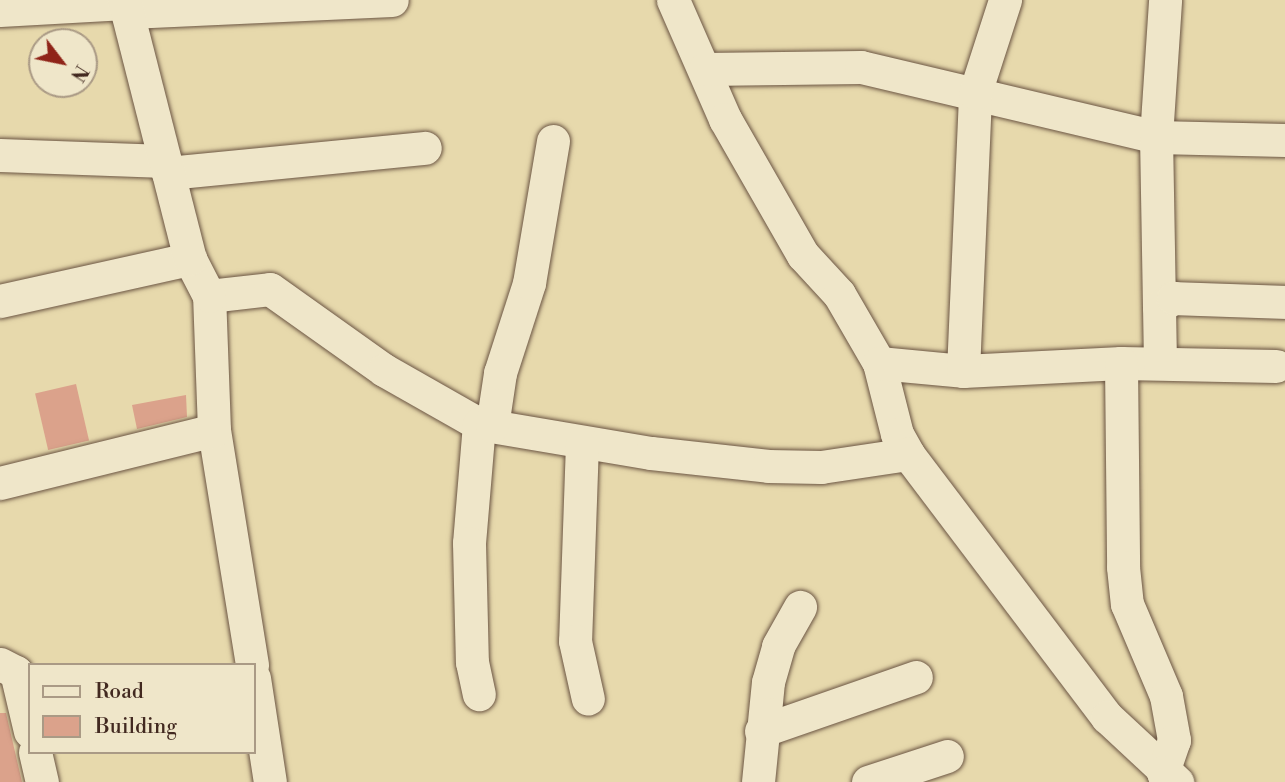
<!DOCTYPE html>
<style>
body{margin:0}
#map{position:relative;width:1285px;height:782px;overflow:hidden;background:#e7d9ac;font-family:"Libre Bodoni",serif}
div>[style]{position:absolute}
.building>*{inset:0;background:#dba28b;transform-origin:0 0}
.roads{filter:drop-shadow(0 0 2px #6b5543) drop-shadow(0 0 2px #6b5543)}
.minor>*{height:33px;margin:-16.5px;padding:0 16.5px;transform-origin:16.5px;border-radius:16.5px;background:#efe6c9}
span{translate:-50% -50%;white-space:nowrap;text-align:center;line-height:1.15;-webkit-text-stroke:7px #efe6c9;paint-order:stroke}
.legend{position:absolute;left:28px;top:663px;width:228px;height:91px;box-sizing:border-box;background:#efe6c9;border:2px solid #aa9a85;margin:0;padding:9px 12px;list-style:none;font-size:21px;color:#422920}
.legend li{display:flex;align-items:center;gap:14px;height:35px}
.legend b{width:35px;border:2px solid #aa9a85}
.north{position:absolute;left:28px;top:28px;width:70px;height:70px;box-sizing:border-box;background:#efe6c9;border:2px solid #aa9a85;border-radius:50%;rotate:122deg;font-size:19px;font-weight:700;line-height:28px;text-align:center;color:#422920}
.north::after{content:'';display:block;margin:auto;width:24px;height:32px;background:#8f2418;clip-path:polygon(50% 0,100% 100%,50% 72%,0 100%)}
</style>
<div id="map">
<div class="building">
<i style="left:76px;top:384px;width:58px;height:42px;rotate:77deg"></i>
<i style="clip-path:polygon(186px 395px,187px 417px,137px 429px,132px 405px)"></i>
<i style="clip-path:polygon(0 713px,6px 713px,22px 782px,0 782px)"></i>
</div>
<div class="roads">
<div class="minor">
<i style="left:673px;top:0;width:130px;rotate:66.4deg"></i>
<i style="left:725px;top:119px;width:157px;rotate:60.2deg"></i>
<i style="left:803px;top:255px;width:53px;rotate:47.3deg"></i>
<i style="left:839px;top:294px;width:80px;rotate:59.9deg"></i>
<i style="left:879px;top:363px;width:73px;rotate:75.8deg"></i>
<i style="left:897px;top:434px;width:23px;rotate:61deg"></i>
<i style="left:908px;top:454px;width:330px;rotate:52.9deg"></i>
<i style="left:1107px;top:717px;width:96px;rotate:42.9deg"></i>
<i style="left:0;top:10px;width:125px;rotate:-3.2deg"></i>
<i style="left:129px;top:12px;width:263px;rotate:-2.6deg"></i>
<i style="left:705px;top:69px;width:156px;rotate:-0.7deg"></i>
<i style="left:861px;top:67px;width:303px;rotate:13.3deg"></i>
<i style="left:1156px;top:137px;width:129px;rotate:1.3deg"></i>
<i style="left:0;top:155px;width:165px;rotate:2.1deg"></i>
<i style="left:168px;top:173px;width:258px;rotate:-5.6deg"></i>
<i style="left:209px;top:296px;width:61px;rotate:-6.5deg"></i>
<i style="left:270px;top:289px;width:140px;rotate:35.4deg"></i>
<i style="left:384px;top:370px;width:109px;rotate:29.6deg"></i>
<i style="left:479px;top:424px;width:174px;rotate:9.6deg"></i>
<i style="left:651px;top:453px;width:118px;rotate:6.3deg"></i>
<i style="left:768px;top:466px;width:53px;rotate:1.1deg"></i>
<i style="left:821px;top:467px;width:88px;rotate:-8.5deg"></i>
<i style="left:0;top:301px;width:195px;rotate:-12.5deg"></i>
<i style="left:1159px;top:307px;width:170px;rotate:-91deg"></i>
<i style="left:1156px;top:137px;width:137px;rotate:-86.2deg"></i>
<i style="left:879px;top:363px;width:84px;rotate:5.4deg"></i>
<i style="left:963px;top:371px;width:158px;rotate:-2.9deg"></i>
<i style="left:1121px;top:363px;width:155px;rotate:1.1deg"></i>
<i style="left:1121px;top:363px;width:204px;rotate:89.4deg"></i>
<i style="left:1123px;top:567px;width:37px;rotate:84deg"></i>
<i style="left:1127px;top:604px;width:100px;rotate:67deg"></i>
<i style="left:1166px;top:696px;width:45px;rotate:79.7deg"></i>
<i style="left:1174px;top:740px;width:34px;rotate:109deg"></i>
<i style="left:1163px;top:772px;width:10px;rotate:73deg"></i>
<i style="left:1160px;top:363px;width:56px;rotate:-91deg"></i>
<i style="left:1159px;top:307px;width:17px;rotate:-33deg"></i>
<i style="left:1173px;top:298px;width:112px;rotate:2deg"></i>
<i style="left:963px;top:371px;width:278px;rotate:-87.5deg"></i>
<i style="left:975px;top:93px;width:98px;rotate:-72.1deg"></i>
<i style="left:479px;top:424px;width:119px;rotate:94.8deg"></i>
<i style="left:469px;top:543px;width:119px;rotate:88.6deg"></i>
<i style="left:472px;top:662px;width:33px;rotate:78deg"></i>
<i style="left:492px;top:426px;width:54px;rotate:-81.4deg"></i>
<i style="left:500px;top:373px;width:95px;rotate:-72.1deg"></i>
<i style="left:529px;top:283px;width:144px;rotate:-80.4deg"></i>
<i style="left:214px;top:430px;width:238px;rotate:80.8deg"></i>
<i style="left:582px;top:443px;width:198px;rotate:92deg"></i>
<i style="left:575px;top:641px;width:59px;rotate:77.4deg"></i>
<i style="left:0;top:483px;width:220px;rotate:-13.9deg"></i>
<i style="left:214px;top:430px;width:134px;rotate:-92.1deg"></i>
<i style="left:209px;top:296px;width:42px;rotate:-117.2deg"></i>
<i style="left:190px;top:259px;width:267px;rotate:-104.3deg"></i>
<i style="left:0;top:664px;width:18px;rotate:27deg"></i>
<i style="left:16px;top:672px;width:61px;rotate:76.7deg"></i>
<i style="left:254px;top:678px;width:105px;rotate:81.3deg"></i>
<i style="left:761px;top:731px;width:164px;rotate:-19.2deg"></i>
<i style="left:35px;top:752px;width:31px;rotate:77deg"></i>
<i style="left:758px;top:782px;width:100px;rotate:-84.3deg"></i>
<i style="left:768px;top:682px;width:37px;rotate:-74deg"></i>
<i style="left:778px;top:646px;width:45px;rotate:-60.6deg"></i>
<i style="left:868px;top:782px;width:83px;rotate:-18.2deg"></i>
</div>
</div>
<ul class="legend">
<li><b style="height:9px;background:#efe6c9"></b>Road</li>
<li><b style="height:19px;background:#dba28b"></b>Building</li>
</ul>
<div class="north">N</div>
</div>
